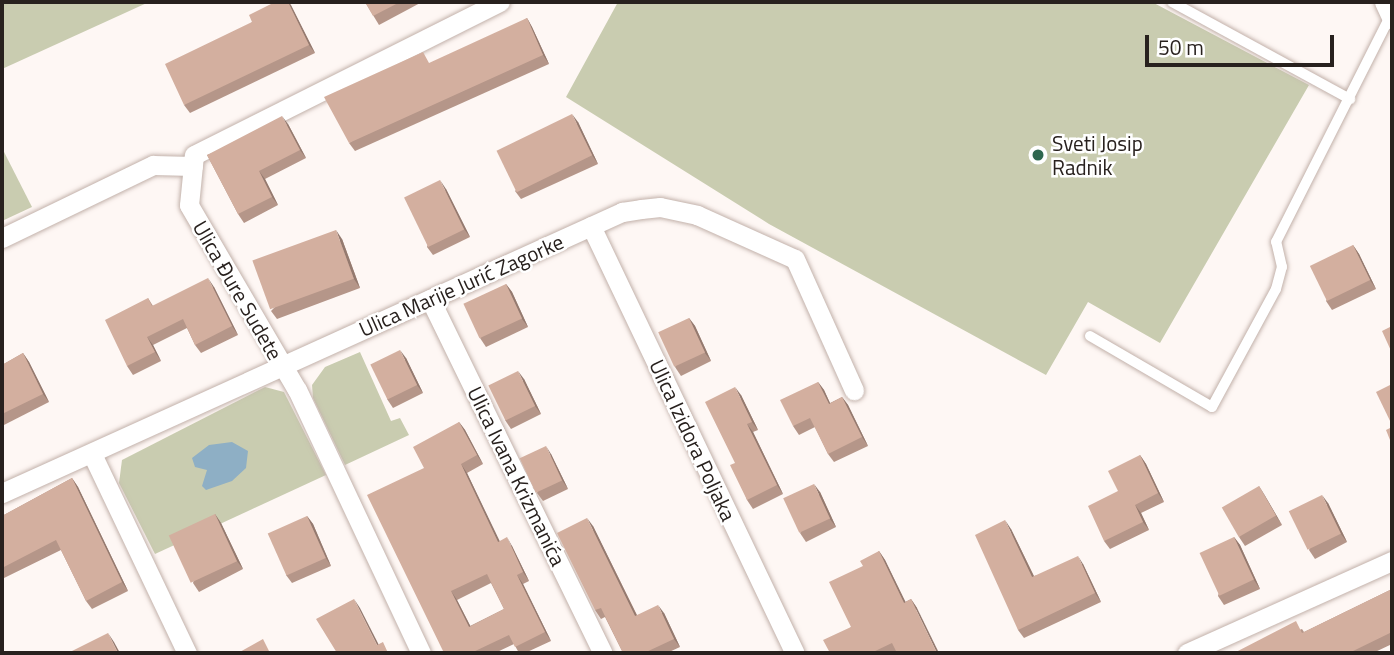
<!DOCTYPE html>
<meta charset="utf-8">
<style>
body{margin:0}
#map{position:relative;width:1394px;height:655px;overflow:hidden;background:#fef7f4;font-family:"Titillium Web",sans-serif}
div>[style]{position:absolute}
.green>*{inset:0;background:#c9ccb0}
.water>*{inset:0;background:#8eafc5}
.roads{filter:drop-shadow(0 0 2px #c2b1aa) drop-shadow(0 0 2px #c2b1aa)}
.lane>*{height:10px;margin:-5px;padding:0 5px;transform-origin:5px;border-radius:5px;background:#fff}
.street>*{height:19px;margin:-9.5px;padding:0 9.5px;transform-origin:9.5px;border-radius:9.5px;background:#fff}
.wall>*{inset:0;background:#b59689}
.shaded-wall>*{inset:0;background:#947a6f}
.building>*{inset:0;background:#d3af9f;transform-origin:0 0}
.dots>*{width:19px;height:19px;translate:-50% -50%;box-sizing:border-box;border:4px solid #fff;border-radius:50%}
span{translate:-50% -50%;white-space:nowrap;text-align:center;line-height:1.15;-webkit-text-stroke:5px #fff;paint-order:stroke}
.poi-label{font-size:21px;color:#28211e}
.left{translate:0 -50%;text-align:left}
.street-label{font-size:21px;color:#28211e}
.frame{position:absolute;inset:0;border:4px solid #28211e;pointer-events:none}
.scale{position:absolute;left:1145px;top:35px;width:189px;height:32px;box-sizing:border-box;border:4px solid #28211e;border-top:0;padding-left:9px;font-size:21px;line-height:24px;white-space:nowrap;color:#28211e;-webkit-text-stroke:5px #fff;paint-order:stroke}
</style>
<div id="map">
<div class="green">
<i style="clip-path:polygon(2px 2px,149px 2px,2px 69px)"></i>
<i style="clip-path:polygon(618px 2px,1152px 2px,1309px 85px,1160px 343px,1088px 302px,1046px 375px,769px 224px,566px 97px)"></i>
<i style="clip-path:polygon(2px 148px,32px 207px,2px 221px)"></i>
<i style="clip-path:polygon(360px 352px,391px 421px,400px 418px,409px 435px,345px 465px,313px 398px,312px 385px,325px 367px)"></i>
<i style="clip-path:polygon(265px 387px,284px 392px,326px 475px,155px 554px,119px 483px,122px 460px)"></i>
</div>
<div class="water">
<i style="clip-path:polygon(232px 442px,248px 451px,246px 468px,232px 481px,206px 490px,202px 486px,207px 470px,195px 467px,192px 458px,209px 445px)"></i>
</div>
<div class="roads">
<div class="lane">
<i style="left:1172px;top:2px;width:203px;rotate:28.6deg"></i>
<i style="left:1090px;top:336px;width:141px;rotate:30.2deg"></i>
<i style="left:1212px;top:407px;width:134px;rotate:-61.5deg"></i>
<i style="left:1276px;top:289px;width:23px;rotate:-75deg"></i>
<i style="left:1282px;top:267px;width:26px;rotate:-103deg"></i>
<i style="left:1276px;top:242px;width:253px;rotate:-63.2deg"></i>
</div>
<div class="street">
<i style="left:1384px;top:2px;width:19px;rotate:65deg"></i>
<i style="left:591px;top:226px;width:473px;rotate:64.5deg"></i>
<i style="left:2px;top:238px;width:168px;rotate:-25.8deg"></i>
<i style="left:153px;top:165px;width:40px;rotate:1.4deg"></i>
<i style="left:430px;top:299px;width:394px;rotate:64deg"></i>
<i style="left:92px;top:454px;width:221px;rotate:64.5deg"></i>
<i style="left:2px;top:493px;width:681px;rotate:-24.38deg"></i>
<i style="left:622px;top:212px;width:19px;rotate:-9deg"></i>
<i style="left:641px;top:209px;width:19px;rotate:-6deg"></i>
<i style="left:660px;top:207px;width:38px;rotate:12deg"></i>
<i style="left:697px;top:215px;width:107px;rotate:24.2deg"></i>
<i style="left:795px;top:259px;width:144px;rotate:65.8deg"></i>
<i style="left:421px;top:653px;width:291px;rotate:-115.2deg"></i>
<i style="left:297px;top:390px;width:214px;rotate:-120.3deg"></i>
<i style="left:189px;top:205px;width:50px;rotate:-84.3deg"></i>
<i style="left:194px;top:155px;width:342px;rotate:-26.6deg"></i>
<i style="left:1187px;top:653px;width:225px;rotate:-24.2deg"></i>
</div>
</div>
<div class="wall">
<i style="clip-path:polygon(275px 2px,289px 2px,315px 53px,190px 113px,184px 105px,252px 22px)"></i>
<i style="clip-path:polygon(365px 2px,422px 2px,379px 25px)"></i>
<i style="clip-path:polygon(527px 18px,532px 27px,549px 64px,355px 151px,349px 143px)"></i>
<i style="clip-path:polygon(578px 122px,598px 164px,521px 199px,515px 191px)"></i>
<i style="clip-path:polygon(288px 124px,306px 158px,265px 179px,278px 205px,244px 223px,238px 214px,207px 155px)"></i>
<i style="clip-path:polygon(446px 189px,470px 237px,433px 255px,427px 247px)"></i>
<i style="clip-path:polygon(342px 239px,360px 288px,277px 319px,271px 311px)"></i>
<i style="clip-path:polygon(1353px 245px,1359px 254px,1376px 289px,1332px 310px,1326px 301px)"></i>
<i style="clip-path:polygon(506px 284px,512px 292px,528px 327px,486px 347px,480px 338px)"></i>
<i style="clip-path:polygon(214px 287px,238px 335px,201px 353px,195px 345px,187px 328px,153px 345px,161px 361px,133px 375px,127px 366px,148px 298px,153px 306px)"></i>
<i style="clip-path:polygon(689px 318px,695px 326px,711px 361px,681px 376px,675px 367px)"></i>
<i style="clip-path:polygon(23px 353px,29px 362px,49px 402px,2px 426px,2px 365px)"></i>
<i style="clip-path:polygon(406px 358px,423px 393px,393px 408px,387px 399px)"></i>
<i style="clip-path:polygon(524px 379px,541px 414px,511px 429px,505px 420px)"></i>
<i style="clip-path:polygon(818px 382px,824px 390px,830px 403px,842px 397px,848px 405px,868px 446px,834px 462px,828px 454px,815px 427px,799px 435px,793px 426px)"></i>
<i style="clip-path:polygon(741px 395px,758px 430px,753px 432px,783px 494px,753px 509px,747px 500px,735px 463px)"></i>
<i style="clip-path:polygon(evenodd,459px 422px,465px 430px,483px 464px,467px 473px,499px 541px,512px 546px,529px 581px,523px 584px,551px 641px,525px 653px,519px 653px,514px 644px,495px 653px,444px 653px,424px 468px,459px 422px,491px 583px,504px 609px,470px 626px,457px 600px,491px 583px)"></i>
<i style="clip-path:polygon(551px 454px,568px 489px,543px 501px,537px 493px)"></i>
<i style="clip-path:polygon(1140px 455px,1146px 464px,1164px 502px,1141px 513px,1149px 530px,1110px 549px,1104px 541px,1118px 491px)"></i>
<i style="clip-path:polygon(72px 478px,78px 487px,128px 591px,92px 609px,86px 601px,61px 550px,2px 579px,2px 516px)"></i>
<i style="clip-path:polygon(1259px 486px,1282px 525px,1245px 546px,1239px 537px)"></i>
<i style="clip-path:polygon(820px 492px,836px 527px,806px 542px,800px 533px)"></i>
<i style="clip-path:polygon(1328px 503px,1347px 542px,1315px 559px,1309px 550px)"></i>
<i style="clip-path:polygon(215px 514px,221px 523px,243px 569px,199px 592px,193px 583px)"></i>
<i style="clip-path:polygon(307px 516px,313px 524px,331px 566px,292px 583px,286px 575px)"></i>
<i style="clip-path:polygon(593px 526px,637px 615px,664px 613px,680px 647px,667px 653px,623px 653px,605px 617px,601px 619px,595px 610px)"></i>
<i style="clip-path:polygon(1011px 529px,1034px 576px,1083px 564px,1101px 602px,1024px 638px,1018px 630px)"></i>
<i style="clip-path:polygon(1234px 537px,1240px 545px,1260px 589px,1224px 605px,1218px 596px)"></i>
<i style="clip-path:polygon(879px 551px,885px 560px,905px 602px,911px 599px,917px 608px,897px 652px,894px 653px,830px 653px,851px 627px,863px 566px)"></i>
<i style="clip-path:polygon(1392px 589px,1392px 644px,1373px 653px,1234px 653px,1302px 629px,1304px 632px)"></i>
</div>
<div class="shaded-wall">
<i style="clip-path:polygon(288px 2px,291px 5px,315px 53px,309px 45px)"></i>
<i style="clip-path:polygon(527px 18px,532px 27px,549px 64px,543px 55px)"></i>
<i style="clip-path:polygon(572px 114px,578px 122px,598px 164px,592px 155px)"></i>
<i style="clip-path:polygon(282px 116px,288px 124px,306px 158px,300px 150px)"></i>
<i style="clip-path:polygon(259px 171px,265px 179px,278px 205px,272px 197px)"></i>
<i style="clip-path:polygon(440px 180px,446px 189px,470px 237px,464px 229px)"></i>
<i style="clip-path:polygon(336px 230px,342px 239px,360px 288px,354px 279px)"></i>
<i style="clip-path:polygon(1353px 245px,1359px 254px,1376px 289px,1370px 280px)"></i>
<i style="clip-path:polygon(208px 278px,214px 287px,238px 335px,232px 326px)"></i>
<i style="clip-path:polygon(506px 284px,512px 292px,528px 327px,522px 319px)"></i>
<i style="clip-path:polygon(689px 318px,695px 326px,711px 361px,705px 353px)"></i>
<i style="clip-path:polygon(147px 337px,153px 345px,161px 361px,155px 352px)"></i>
<i style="clip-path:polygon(400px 350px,406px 358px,423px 393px,417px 385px)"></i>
<i style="clip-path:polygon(23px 353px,29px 362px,49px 402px,43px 394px)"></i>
<i style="clip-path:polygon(518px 371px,524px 379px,541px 414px,535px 406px)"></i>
<i style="clip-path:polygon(818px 382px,824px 390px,834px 412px,829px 404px)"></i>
<i style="clip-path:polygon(735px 387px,741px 395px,758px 430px,752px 422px)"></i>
<i style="clip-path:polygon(842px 397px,848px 405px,868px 446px,862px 437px)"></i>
<i style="clip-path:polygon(459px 422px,465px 430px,483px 464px,477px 455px)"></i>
<i style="clip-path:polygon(747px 424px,753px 432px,783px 494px,777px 485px)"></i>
<i style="clip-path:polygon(546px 446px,551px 454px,568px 489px,562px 480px)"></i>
<i style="clip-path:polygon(1140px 455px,1146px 464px,1164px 502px,1158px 493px)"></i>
<i style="clip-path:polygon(461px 464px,467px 473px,504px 550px,498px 542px)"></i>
<i style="clip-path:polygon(72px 478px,78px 487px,128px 591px,122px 582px)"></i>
<i style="clip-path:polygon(814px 484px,820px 492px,836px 527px,830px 519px)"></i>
<i style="clip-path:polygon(1259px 486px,1264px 494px,1282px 525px,1276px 516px)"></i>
<i style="clip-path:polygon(1322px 495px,1328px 503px,1347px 542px,1341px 534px)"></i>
<i style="clip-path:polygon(1135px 505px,1141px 513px,1149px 530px,1143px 522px)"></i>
<i style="clip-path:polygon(215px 514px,221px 523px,243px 569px,237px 561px)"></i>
<i style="clip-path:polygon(307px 516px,313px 524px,331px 566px,326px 558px)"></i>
<i style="clip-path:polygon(587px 518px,593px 526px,641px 624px,635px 616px)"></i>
<i style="clip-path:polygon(1005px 520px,1011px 529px,1038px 585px,1032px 577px)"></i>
<i style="clip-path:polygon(507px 537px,512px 546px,529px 581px,523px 572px)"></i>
<i style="clip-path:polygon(1234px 537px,1240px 545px,1260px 589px,1254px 580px)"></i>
<i style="clip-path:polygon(879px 551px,885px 560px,910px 611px,904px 603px)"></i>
<i style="clip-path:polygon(1078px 556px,1083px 564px,1101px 602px,1095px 593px)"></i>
<i style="clip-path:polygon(517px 575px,523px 584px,551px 641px,545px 632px)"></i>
<i style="clip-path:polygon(451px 591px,457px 600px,475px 635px,469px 627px)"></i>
<i style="clip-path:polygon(354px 599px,360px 608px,383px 653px,377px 645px)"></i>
<i style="clip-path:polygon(911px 599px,917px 608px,939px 653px,937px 653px)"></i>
<i style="clip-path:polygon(658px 605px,664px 613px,680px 647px,674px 639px)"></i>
<i style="clip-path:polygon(108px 633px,114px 642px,120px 653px,118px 653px)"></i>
</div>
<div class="building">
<i style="clip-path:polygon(275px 2px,288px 2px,309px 45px,184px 105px,165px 64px,252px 22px,249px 15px)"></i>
<i style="clip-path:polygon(365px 2px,400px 2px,373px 16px)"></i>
<i style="clip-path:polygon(527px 18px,543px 55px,349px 143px,324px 97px,423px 52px,429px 63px)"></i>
<i style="left:572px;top:114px;width:46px;height:84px;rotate:64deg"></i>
<i style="clip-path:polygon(282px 116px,300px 150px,259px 171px,272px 197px,238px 214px,207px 155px)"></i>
<i style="left:440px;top:180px;width:55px;height:40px;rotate:64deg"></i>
<i style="left:336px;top:230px;width:52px;height:89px;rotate:70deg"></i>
<i style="left:1353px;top:245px;width:39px;height:48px;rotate:64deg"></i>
<i style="clip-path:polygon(208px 278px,232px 326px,195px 345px,183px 319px,147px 337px,155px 352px,127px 366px,105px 320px,148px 298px,152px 306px)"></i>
<i style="left:506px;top:284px;width:38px;height:47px;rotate:65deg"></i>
<i style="left:689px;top:318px;width:38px;height:34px;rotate:65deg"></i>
<i style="clip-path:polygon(1392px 326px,1392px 353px,1382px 331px)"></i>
<i style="left:400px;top:350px;width:39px;height:33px;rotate:64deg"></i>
<i style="clip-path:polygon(23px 353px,43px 394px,2px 414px,2px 365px)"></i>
<i style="left:518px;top:371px;width:39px;height:33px;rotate:64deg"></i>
<i style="clip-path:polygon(818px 382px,829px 404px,842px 397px,862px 437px,828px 454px,810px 418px,793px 426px,780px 400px)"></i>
<i style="clip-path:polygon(1392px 384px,1392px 425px,1376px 392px)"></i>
<i style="clip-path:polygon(735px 387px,752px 422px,747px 424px,777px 485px,747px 500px,730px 465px,735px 463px,705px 402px)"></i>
<i style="clip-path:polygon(evenodd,459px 422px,477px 455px,461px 464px,498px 542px,507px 537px,523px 572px,517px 575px,545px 632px,515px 647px,509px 635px,471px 653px,444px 653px,367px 495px,424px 468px,413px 447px,459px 422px,487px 574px,504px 609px,469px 627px,451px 591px,487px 574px)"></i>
<i style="clip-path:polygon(1392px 427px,1392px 445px,1386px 430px)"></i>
<i style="left:546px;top:446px;width:38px;height:29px;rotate:65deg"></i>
<i style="clip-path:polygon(1140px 455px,1158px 493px,1135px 505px,1143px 522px,1104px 541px,1088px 506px,1118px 491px,1108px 471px)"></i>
<i style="clip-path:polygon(72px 478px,122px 582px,86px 601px,56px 540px,2px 568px,2px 516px)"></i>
<i style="left:814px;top:484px;width:38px;height:34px;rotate:65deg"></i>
<i style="left:1259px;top:486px;width:34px;height:43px;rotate:60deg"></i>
<i style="left:1322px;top:495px;width:43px;height:37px;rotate:64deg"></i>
<i style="left:215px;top:514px;width:52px;height:51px;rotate:65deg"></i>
<i style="left:307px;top:516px;width:46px;height:43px;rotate:66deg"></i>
<i style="clip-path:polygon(587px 518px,635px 616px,658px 605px,674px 639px,644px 653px,623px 653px,601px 608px,595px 610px,557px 533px)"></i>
<i style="clip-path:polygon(1005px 520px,1032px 577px,1078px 556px,1095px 593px,1018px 630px,975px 535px)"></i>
<i style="left:1234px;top:537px;width:47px;height:38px;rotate:65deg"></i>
<i style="clip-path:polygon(879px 551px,904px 603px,911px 599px,937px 653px,897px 653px,892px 643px,871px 653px,830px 653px,823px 640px,851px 627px,829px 582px,863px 566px,860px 561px)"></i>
<i style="clip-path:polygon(1392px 589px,1392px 632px,1349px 653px,1234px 653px,1296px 621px,1302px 633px)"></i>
<i style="clip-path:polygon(354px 599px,377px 645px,383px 642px,388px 653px,337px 653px,316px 619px)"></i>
<i style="clip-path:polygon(108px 633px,118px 653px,68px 653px)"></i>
<i style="clip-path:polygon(263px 639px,270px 653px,238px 653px)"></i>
</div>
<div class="dots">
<i style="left:1038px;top:155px;background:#2f674f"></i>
</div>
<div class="poi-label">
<span class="left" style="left:1052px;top:155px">Sveti Josip<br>Radnik</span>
</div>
<div class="street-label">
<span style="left:461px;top:285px;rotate:-24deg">Ulica Marije Jurić Zagorke</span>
<span style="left:238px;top:290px;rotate:60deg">Ulica Đure Sudete</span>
<span style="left:693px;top:440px;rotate:65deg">Ulica Izidora Poljaka</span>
<span style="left:517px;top:476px;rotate:64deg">Ulica Ivana Krizmanića</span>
</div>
<div class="frame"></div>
<div class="scale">50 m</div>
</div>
